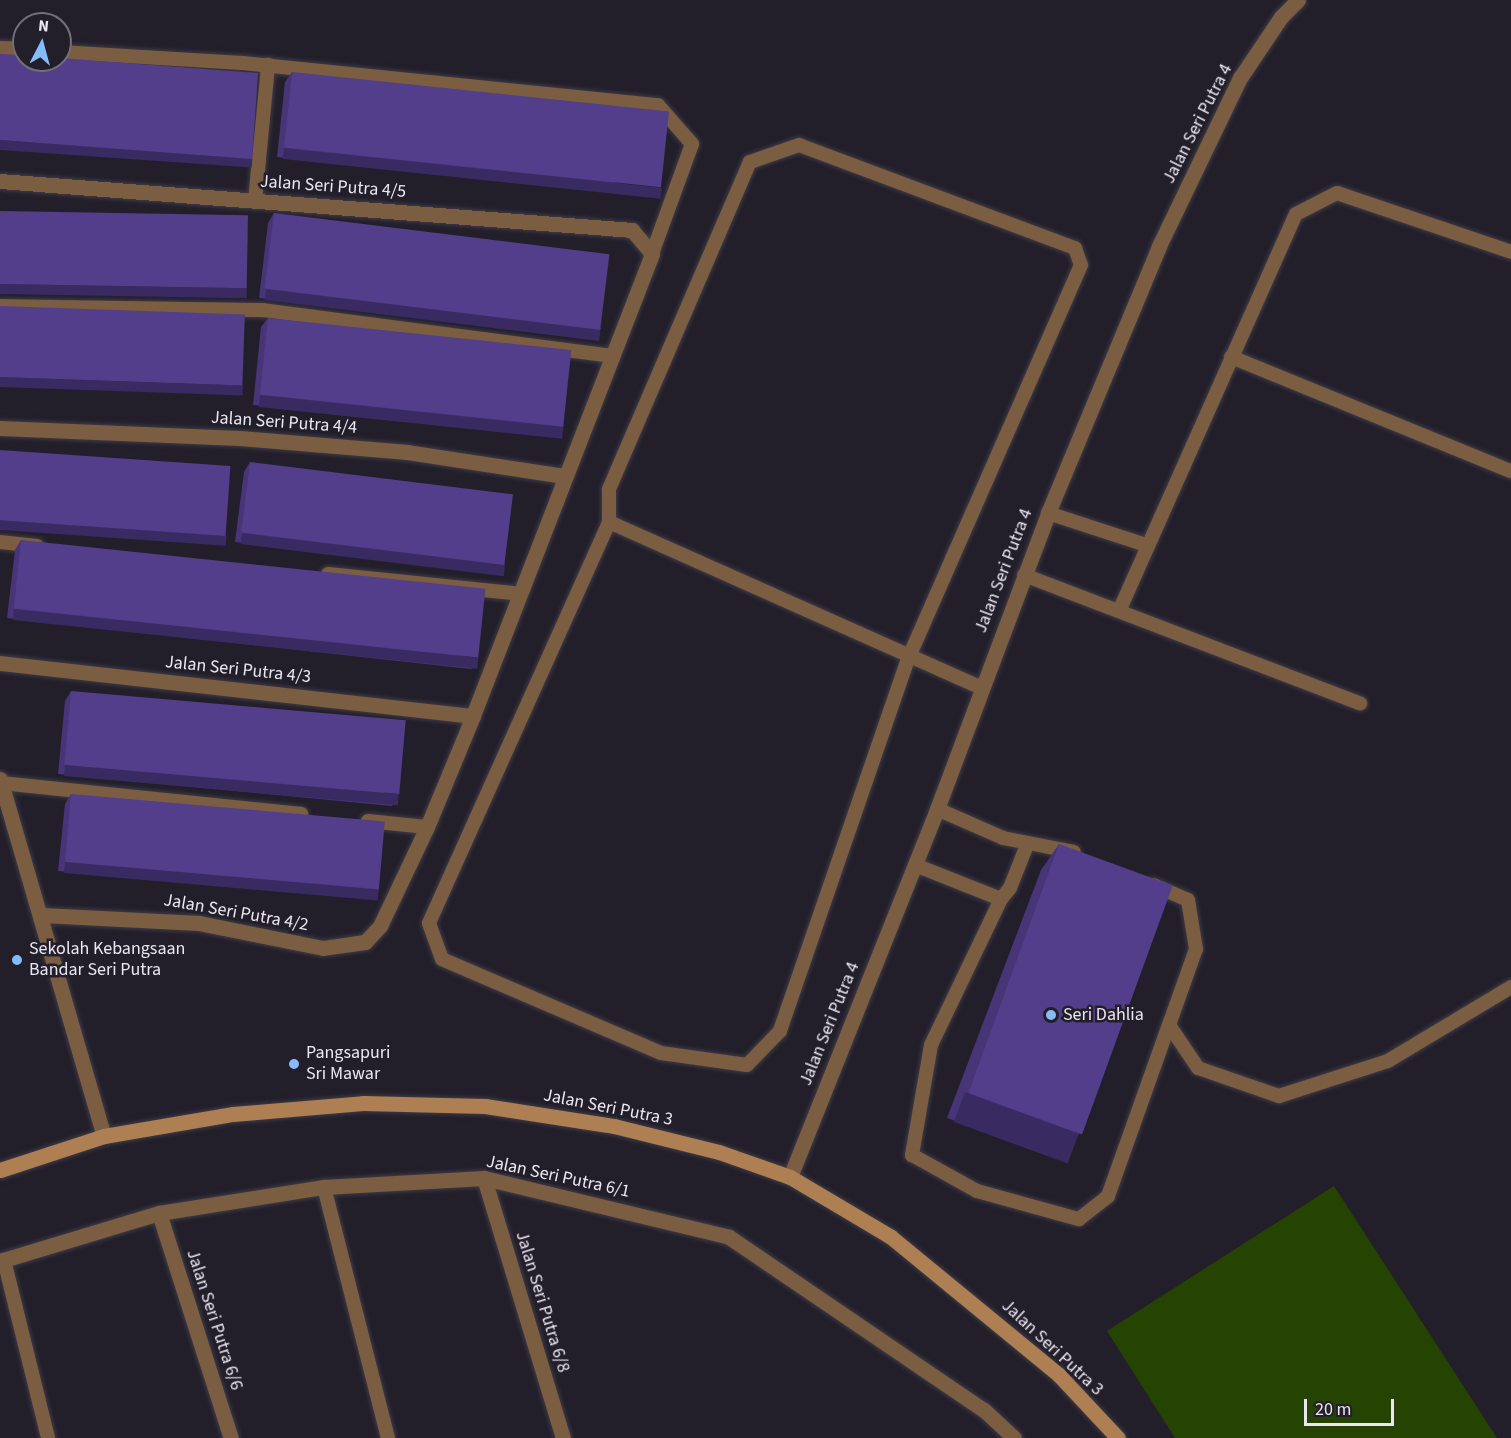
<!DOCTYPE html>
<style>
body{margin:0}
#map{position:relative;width:1511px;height:1438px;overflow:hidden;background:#221f2a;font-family:"Source Sans 3",sans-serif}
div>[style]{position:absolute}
.green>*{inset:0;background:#264401}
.roads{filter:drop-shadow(0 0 2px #3e3b46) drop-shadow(0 0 2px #3e3b46)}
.lane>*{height:14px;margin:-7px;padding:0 7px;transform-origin:7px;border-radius:7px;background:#7b5d42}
.street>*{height:15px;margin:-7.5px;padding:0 7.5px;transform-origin:7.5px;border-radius:7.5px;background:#7b5d42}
.secondary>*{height:15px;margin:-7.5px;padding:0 7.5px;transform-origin:7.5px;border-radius:7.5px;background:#ae7f52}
.wall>*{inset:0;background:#473578}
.shaded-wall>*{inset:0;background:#392b61;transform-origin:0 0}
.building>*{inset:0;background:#523e8b;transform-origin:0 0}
.dots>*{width:16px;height:16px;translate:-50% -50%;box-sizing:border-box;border:3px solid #221f2a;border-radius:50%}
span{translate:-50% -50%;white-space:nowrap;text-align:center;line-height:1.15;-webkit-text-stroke:5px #221f2a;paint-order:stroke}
.street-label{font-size:18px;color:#e9e7ef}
.poi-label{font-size:18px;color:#e9e7ef}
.left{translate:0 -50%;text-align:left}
.north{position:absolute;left:12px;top:12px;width:60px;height:60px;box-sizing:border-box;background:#221f2a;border:2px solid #726f79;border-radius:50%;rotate:6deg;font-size:16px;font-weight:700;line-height:24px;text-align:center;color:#e9e7ef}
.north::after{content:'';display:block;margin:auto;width:21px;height:27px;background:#86bbfb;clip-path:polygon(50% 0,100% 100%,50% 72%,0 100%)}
.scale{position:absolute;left:1304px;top:1399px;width:90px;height:27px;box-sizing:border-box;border:3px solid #e9e7ef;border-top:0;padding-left:8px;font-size:18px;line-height:21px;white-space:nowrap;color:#e9e7ef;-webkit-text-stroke:4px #221f2a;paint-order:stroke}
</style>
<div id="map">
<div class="green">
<i style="clip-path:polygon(1334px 1186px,1497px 1438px,1175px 1438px,1107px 1331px)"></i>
</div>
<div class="roads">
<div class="lane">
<i style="left:0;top:48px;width:24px;rotate:2deg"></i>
<i style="left:60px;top:52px;width:182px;rotate:3.5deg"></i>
<i style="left:242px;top:63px;width:418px;rotate:5.8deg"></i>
<i style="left:658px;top:105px;width:52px;rotate:48.9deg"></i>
<i style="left:692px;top:144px;width:117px;rotate:110deg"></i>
<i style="left:799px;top:145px;width:295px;rotate:20.5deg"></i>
<i style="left:1075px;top:248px;width:18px;rotate:71deg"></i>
<i style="left:1081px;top:265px;width:427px;rotate:113.7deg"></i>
<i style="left:909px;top:656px;width:397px;rotate:109deg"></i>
<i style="left:780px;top:1031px;width:47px;rotate:134.1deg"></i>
<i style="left:747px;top:1065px;width:87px;rotate:-172.1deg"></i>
<i style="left:661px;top:1053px;width:238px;rotate:-156.8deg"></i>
<i style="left:442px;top:959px;width:38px;rotate:-110deg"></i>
<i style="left:429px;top:923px;width:440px;rotate:-65.8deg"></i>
<i style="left:609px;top:522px;width:33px;rotate:-90deg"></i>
<i style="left:609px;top:489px;width:356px;rotate:-66.7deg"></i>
<i style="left:750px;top:162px;width:52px;rotate:-19.1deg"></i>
<i style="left:255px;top:201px;width:137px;rotate:-84.5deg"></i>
<i style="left:0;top:306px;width:263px;rotate:0.9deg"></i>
<i style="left:263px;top:310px;width:351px;rotate:7.5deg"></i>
<i style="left:1231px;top:357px;width:302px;rotate:22.2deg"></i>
<i style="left:1048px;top:513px;width:103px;rotate:18.1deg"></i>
<i style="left:609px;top:522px;width:406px;rotate:24deg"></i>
<i style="left:0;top:542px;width:37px;rotate:6deg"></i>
<i style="left:328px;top:574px;width:193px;rotate:5.9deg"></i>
<i style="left:1024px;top:575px;width:360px;rotate:20.9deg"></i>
<i style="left:1120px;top:609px;width:432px;rotate:-66deg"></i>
<i style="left:1296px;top:214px;width:46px;rotate:-27.1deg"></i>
<i style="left:1337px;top:193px;width:184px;rotate:18.7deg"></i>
<i style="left:1px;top:783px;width:302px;rotate:5.9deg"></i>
<i style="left:937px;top:809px;width:72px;rotate:23.7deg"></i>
<i style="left:1003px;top:838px;width:72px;rotate:11.2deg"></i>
<i style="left:368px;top:821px;width:59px;rotate:5.8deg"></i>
<i style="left:1027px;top:845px;width:46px;rotate:111.6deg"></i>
<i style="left:1010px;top:888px;width:14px;rotate:129deg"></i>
<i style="left:1001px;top:899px;width:162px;rotate:115.6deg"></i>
<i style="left:931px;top:1045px;width:112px;rotate:99.8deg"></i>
<i style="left:912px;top:1155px;width:74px;rotate:29deg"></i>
<i style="left:977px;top:1191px;width:106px;rotate:15.4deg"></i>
<i style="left:1079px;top:1219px;width:37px;rotate:-38deg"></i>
<i style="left:1108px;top:1196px;width:182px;rotate:-70.4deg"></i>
<i style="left:915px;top:865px;width:92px;rotate:21.6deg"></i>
<i style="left:1153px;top:885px;width:38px;rotate:23deg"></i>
<i style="left:1188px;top:900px;width:50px;rotate:80.7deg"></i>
<i style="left:1196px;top:949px;width:81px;rotate:109.6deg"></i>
<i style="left:1169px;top:1025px;width:52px;rotate:56deg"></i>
<i style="left:1198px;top:1068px;width:86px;rotate:19.1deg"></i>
<i style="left:1279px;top:1096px;width:114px;rotate:-17.8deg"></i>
<i style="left:1388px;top:1061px;width:144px;rotate:-31deg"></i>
<i style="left:324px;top:1187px;width:259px;rotate:75.7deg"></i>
<i style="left:4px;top:1260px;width:183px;rotate:76.1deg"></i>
</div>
<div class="street">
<i style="left:0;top:181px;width:634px;rotate:4.43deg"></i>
<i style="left:632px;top:230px;width:31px;rotate:50deg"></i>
<i style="left:652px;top:254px;width:495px;rotate:111.2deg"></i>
<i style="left:473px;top:716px;width:120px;rotate:112.5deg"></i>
<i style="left:427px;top:827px;width:110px;rotate:115.4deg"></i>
<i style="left:380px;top:926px;width:22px;rotate:133deg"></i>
<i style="left:365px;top:942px;width:42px;rotate:171.9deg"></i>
<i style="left:323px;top:948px;width:126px;rotate:-168.6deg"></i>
<i style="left:199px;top:923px;width:157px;rotate:-177.1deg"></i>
<i style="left:0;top:428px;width:240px;rotate:2.4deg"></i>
<i style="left:240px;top:438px;width:168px;rotate:4.8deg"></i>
<i style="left:407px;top:452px;width:158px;rotate:8.7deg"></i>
<i style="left:0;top:663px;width:476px;rotate:6.4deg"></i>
<i style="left:0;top:779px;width:372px;rotate:73.8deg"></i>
<i style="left:790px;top:1177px;width:396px;rotate:-68.2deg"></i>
<i style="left:937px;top:809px;width:316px;rotate:-69.4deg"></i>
<i style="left:1048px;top:513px;width:289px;rotate:-67.4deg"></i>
<i style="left:1159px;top:246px;width:187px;rotate:-64.3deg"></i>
<i style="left:1240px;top:78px;width:73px;rotate:-56.1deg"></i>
<i style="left:1281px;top:17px;width:24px;rotate:-45deg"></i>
<i style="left:484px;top:1178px;width:272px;rotate:73.1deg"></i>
<i style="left:159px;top:1213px;width:236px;rotate:72.3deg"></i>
<i style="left:0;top:1261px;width:166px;rotate:-16.8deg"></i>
<i style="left:159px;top:1213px;width:167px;rotate:-9deg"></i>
<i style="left:324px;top:1187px;width:160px;rotate:-3.2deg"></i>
<i style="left:484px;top:1178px;width:252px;rotate:13.5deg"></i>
<i style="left:729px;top:1237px;width:308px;rotate:34.2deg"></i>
<i style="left:984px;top:1410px;width:41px;rotate:43deg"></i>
</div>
<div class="secondary">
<i style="left:0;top:1170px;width:109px;rotate:-18.1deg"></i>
<i style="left:104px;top:1136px;width:131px;rotate:-9.7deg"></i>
<i style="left:233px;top:1114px;width:130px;rotate:-4.8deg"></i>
<i style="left:363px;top:1103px;width:122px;rotate:1.4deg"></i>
<i style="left:485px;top:1106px;width:131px;rotate:8.8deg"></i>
<i style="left:614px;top:1126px;width:108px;rotate:13.9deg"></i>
<i style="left:719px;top:1152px;width:75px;rotate:19.4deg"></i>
<i style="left:790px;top:1177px;width:117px;rotate:30.7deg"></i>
<i style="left:891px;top:1237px;width:217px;rotate:39.4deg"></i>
<i style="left:1059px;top:1375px;width:86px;rotate:46.9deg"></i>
</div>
</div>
<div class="wall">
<i style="clip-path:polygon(292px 72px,655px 196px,277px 157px,285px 82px)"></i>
<i style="clip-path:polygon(274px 213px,601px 328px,594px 338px,259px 298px,268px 223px)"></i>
<i style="clip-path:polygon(268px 318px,564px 425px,557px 435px,253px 405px,261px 327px)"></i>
<i style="clip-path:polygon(250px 462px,505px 564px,498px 574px,235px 542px,244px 472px)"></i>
<i style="clip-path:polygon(21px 540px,478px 660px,471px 669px,7px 618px,15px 550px)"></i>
<i style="clip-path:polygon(71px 691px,398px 797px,392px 806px,58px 774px,65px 701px)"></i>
<i style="clip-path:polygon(71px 794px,379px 889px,373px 898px,58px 871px,65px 804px)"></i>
<i style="clip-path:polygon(1059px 844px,1079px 1134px,1061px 1160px,947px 1118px,1041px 870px)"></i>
</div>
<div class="shaded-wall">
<i style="left:0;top:140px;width:253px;height:10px;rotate:4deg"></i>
<i style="left:284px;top:148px;width:380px;height:11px;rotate:6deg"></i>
<i style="left:0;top:284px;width:247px;height:10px;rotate:1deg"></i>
<i style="left:266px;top:289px;width:337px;height:11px;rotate:7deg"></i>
<i style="left:0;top:377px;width:243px;height:10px;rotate:2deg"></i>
<i style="left:260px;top:395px;width:305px;height:12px;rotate:6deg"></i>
<i style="left:0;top:520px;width:227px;height:10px;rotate:4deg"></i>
<i style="left:242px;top:533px;width:265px;height:11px;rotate:7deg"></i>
<i style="left:14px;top:609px;width:467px;height:11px;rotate:6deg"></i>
<i style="left:65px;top:765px;width:335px;height:11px;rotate:5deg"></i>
<i style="left:65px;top:862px;width:315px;height:11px;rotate:5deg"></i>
<i style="left:965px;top:1092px;width:121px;height:32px;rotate:20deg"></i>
</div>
<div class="building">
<i style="clip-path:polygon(0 54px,24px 55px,24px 60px,60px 60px,60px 58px,258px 73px,252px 159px,0 140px)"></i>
<i style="left:292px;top:72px;width:379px;height:76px;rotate:6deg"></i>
<i style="left:0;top:211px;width:248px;height:73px;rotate:1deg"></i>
<i style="left:274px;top:213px;width:338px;height:76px;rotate:7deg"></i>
<i style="left:0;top:306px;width:245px;height:71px;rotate:2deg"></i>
<i style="left:268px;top:318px;width:305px;height:77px;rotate:6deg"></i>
<i style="left:0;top:450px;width:231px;height:70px;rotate:4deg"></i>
<i style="left:250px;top:462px;width:265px;height:71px;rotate:7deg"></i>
<i style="left:21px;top:540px;width:467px;height:69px;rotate:6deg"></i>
<i style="left:71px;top:691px;width:336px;height:74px;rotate:5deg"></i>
<i style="left:71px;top:794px;width:315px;height:68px;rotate:5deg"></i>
<i style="left:1059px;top:844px;width:121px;height:265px;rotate:20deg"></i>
</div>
<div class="dots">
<i style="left:17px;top:960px;background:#86bbfb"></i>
<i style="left:1051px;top:1015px;background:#86bbfb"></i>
<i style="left:294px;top:1064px;background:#86bbfb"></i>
</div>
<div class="street-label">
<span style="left:1198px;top:124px;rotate:-63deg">Jalan Seri Putra 4</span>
<span style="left:333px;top:187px;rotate:4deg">Jalan Seri Putra 4/5</span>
<span style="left:284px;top:423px;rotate:4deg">Jalan Seri Putra 4/4</span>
<span style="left:1004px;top:571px;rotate:-69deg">Jalan Seri Putra 4</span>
<span style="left:238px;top:670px;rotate:6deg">Jalan Seri Putra 4/3</span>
<span style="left:236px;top:913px;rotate:10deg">Jalan Seri Putra 4/2</span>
<span style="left:830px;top:1024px;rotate:-68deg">Jalan Seri Putra 4</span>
<span style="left:608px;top:1108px;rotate:11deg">Jalan Seri Putra 3</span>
<span style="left:558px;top:1177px;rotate:12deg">Jalan Seri Putra 6/1</span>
<span style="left:542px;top:1302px;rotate:73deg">Jalan Seri Putra 6/8</span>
<span style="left:214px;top:1320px;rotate:72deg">Jalan Seri Putra 6/6</span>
<span style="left:1052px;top:1348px;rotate:43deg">Jalan Seri Putra 3</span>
</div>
<div class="poi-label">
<span class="left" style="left:29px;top:960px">Sekolah Kebangsaan<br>Bandar Seri Putra</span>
<span class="left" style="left:1063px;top:1015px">Seri Dahlia</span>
<span class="left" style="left:306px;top:1064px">Pangsapuri<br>Sri Mawar</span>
</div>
<div class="north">N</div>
<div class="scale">20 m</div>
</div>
